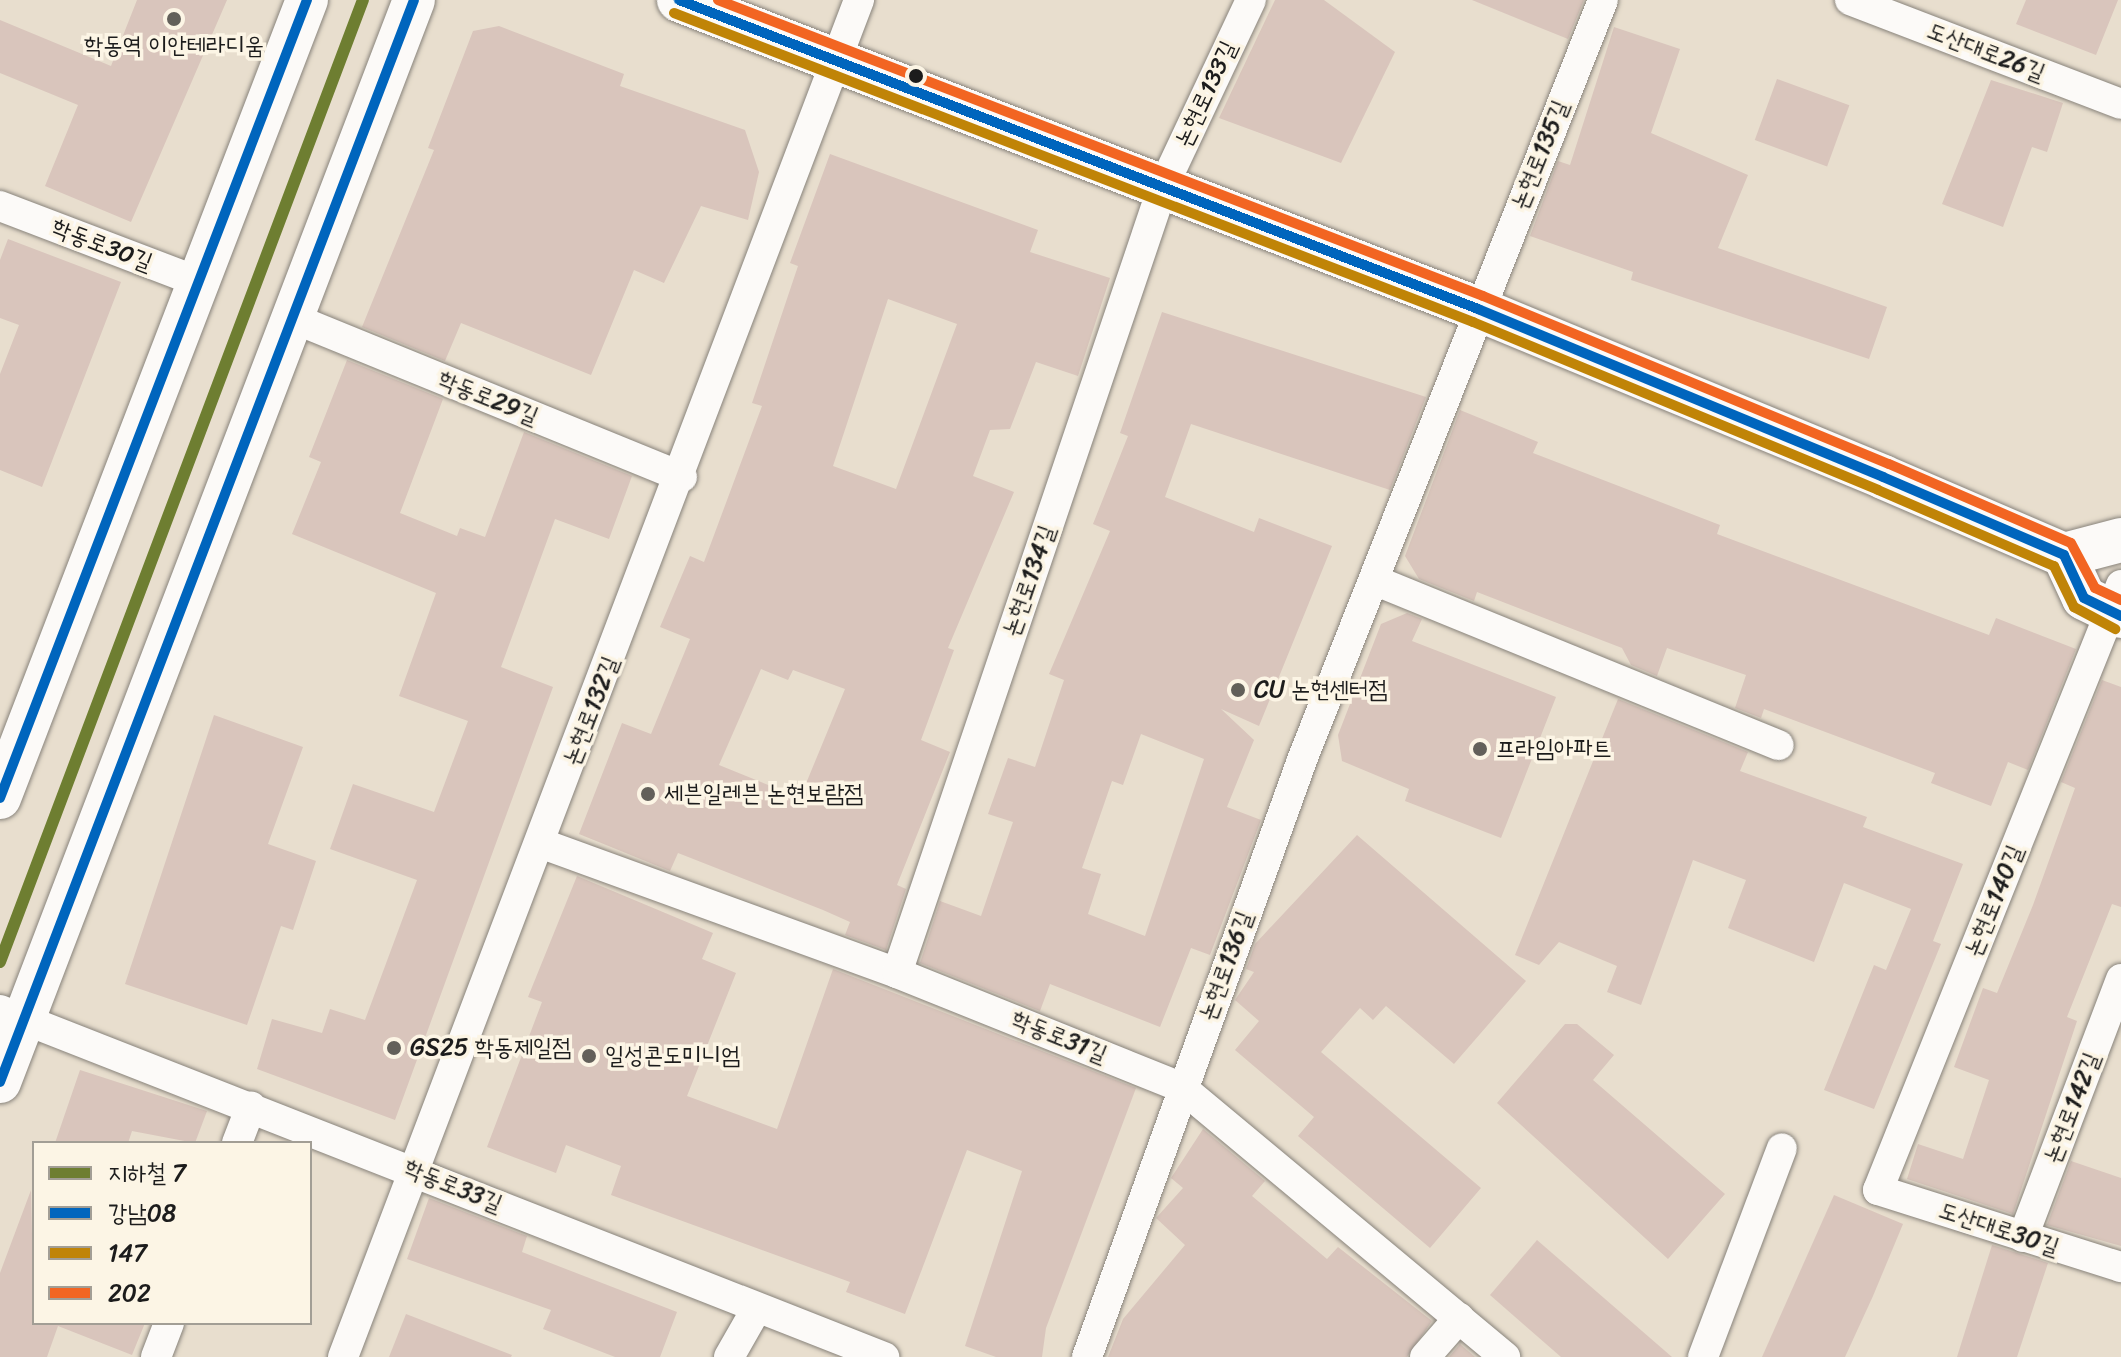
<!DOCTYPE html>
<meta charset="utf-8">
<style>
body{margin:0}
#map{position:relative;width:2121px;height:1357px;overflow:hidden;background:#e8dece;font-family:Sriracha,"Poor Story",sans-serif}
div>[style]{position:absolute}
.building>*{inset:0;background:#d9c5bc;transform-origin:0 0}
.roads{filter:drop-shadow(0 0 2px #88837b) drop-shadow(0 0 2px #88837b)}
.minor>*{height:30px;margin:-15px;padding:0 15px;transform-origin:15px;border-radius:15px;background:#fcfaf8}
.secondary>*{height:42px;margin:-21px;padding:0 21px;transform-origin:21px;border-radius:21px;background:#fcfaf8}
.primary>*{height:44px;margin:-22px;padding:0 22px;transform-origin:22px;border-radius:22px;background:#fcfaf8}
.bus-1>*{height:10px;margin:-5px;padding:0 5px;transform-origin:5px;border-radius:5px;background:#0065bd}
.bus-2>*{height:10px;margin:-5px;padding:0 5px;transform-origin:5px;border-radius:5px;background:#c08407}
.bus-3>*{height:10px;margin:-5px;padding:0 5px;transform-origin:5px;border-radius:5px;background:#f26522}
.metro-1>*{height:12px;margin:-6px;padding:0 6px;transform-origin:6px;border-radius:6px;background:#6e7e31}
.dots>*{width:22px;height:22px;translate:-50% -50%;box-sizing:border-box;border:4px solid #fcf5e5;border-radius:50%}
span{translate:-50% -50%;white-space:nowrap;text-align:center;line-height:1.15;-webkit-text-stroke:7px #fcf5e5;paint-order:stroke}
.poi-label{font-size:24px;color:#1c1c1c}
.left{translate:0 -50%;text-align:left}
.street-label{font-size:24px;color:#1c1c1c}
.legend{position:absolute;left:32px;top:1141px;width:280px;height:184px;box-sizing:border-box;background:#fcf5e5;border:2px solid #a29e95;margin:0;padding:10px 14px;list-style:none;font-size:24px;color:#1c1c1c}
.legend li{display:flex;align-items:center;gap:16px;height:40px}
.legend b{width:40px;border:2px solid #a29e95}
</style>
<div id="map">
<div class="building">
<i style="clip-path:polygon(137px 0,227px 0,131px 222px,45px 186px,78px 105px,0 73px,0 20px,111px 66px)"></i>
<i style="clip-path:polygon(1275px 0,1324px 0,1395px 52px,1341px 163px,1219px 118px)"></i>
<i style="clip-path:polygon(1472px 0,1584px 0,1568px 39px)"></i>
<i style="clip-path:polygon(2026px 0,2118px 0,2096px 55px,2016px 24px)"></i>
<i style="clip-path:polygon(499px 26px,624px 74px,620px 86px,745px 130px,759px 172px,748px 220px,701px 206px,664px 283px,634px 270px,591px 375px,461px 323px,445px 361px,362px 327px,434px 150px,428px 148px,473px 31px)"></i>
<i style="clip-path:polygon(1614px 27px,1680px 49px,1651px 133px,1748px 175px,1718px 248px,1887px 307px,1869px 359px,1631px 280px,1633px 272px,1530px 236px,1558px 161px,1570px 165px)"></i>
<i style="left:1777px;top:79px;width:77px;height:65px;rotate:20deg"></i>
<i style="clip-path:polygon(1991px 80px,2063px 103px,2047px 152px,2032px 147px,2003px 227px,1942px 204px)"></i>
<i style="clip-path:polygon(evenodd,830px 154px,1038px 230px,1030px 252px,1110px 278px,1078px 376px,1036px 362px,1010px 429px,990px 430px,973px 476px,1014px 492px,948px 648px,954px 650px,921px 740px,950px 752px,897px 885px,906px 889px,886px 950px,845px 935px,850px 922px,823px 910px,678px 853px,670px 871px,579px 834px,622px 723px,651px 734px,690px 639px,660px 627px,690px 556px,704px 562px,762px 406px,752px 403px,798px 266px,790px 263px,830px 154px,888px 299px,957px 324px,896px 489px,833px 466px,888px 299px,830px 154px,761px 669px,788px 680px,793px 670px,845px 689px,800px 798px,719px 765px,761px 669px)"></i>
<i style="clip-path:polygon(8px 239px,121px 282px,42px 487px,0 470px,0 374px,19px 325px,0 318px,0 260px)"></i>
<i style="clip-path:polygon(evenodd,1162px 312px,1426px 397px,1390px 490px,1191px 424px,1165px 497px,1254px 532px,1259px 518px,1332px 546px,1259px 726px,1221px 709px,1254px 740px,1227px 807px,1261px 820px,1210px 955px,1191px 948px,1160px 1027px,1050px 984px,1040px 1011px,920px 963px,940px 901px,981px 916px,1013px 822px,988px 814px,1008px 758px,1035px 767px,1064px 680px,1049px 674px,1110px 531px,1093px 524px,1128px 436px,1120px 433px,1162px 312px,1141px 734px,1204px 759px,1145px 936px,1088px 914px,1101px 874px,1082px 868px,1112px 781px,1123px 785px,1141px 734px)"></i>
<i style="clip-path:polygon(347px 360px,443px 399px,400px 513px,457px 536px,460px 528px,485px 537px,524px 432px,632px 476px,609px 539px,555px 519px,501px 667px,553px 687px,395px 1120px,257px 1069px,272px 1019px,322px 1033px,330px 1009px,365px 1020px,417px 880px,330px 849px,353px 784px,434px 812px,468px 721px,399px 696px,436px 593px,292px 534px,321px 462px,309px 457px)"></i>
<i style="clip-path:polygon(1460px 410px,1538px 442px,1533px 453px,1720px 525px,1717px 534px,1989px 635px,1996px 618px,2076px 649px,2028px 770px,2008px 762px,1991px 806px,1931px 783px,1935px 773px,1764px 709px,1761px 718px,1735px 708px,1746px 675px,1667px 648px,1657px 676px,1631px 665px,1622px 648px,1477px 592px,1474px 601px,1419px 579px,1405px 556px)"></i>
<i style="clip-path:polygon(1407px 613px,1422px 619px,1412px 641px,1556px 697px,1501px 838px,1405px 801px,1409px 789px,1342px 761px,1338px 735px,1381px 624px)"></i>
<i style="clip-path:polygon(2102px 680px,2121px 687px,2121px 907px,2112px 904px,2067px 1017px,2077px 1021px,2013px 1214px,1907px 1179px,1918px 1144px,1963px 1159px,1989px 1080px,1954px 1067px,1983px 988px,1997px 993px,2033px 905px,2075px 788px,2061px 782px)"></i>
<i style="clip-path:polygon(1618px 699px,1748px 752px,1740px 771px,1867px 817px,1863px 827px,1963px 864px,1933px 941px,1941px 944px,1874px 1109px,1824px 1090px,1874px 965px,1886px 970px,1911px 909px,1844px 883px,1814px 962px,1728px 928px,1746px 880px,1693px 860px,1641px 1005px,1607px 992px,1617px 966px,1559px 942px,1539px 965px,1515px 955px)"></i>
<i style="clip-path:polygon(214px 715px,303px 747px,268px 844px,316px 861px,293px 930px,281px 926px,247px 1025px,125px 984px)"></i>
<i style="clip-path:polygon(1357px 835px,1526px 981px,1454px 1064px,1386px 1006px,1373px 1020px,1360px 1008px,1321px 1052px,1481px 1188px,1430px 1248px,1298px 1136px,1314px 1117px,1235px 1050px,1259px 1021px,1235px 1000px,1254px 972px,1246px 969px,1255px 944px)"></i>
<i style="clip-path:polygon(577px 876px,713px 933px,702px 959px,736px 973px,687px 1096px,777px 1129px,833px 969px,1136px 1088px,1046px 1328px,1042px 1357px,996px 1357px,965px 1346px,1022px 1171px,967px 1150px,905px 1314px,846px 1292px,850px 1282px,611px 1195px,621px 1166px,566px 1145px,556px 1173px,487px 1147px,542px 1002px,528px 997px)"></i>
<i style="clip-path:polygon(1565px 1024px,1577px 1024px,1614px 1055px,1593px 1080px,1725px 1194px,1668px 1259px,1497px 1103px)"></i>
<i style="clip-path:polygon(80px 1070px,207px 1111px,195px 1143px,132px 1131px,128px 1143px,55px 1143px)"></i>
<i style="clip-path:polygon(1203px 1129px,1265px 1181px,1252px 1196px,1327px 1259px,1338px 1247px,1432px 1321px,1407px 1357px,1108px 1357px,1123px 1319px,1185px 1245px,1156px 1218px,1183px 1188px,1171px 1178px)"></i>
<i style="clip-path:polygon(2071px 1161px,2121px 1178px,2121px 1246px,2047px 1225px)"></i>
<i style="clip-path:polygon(31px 1190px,34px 1323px,145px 1323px,132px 1355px,58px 1326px,47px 1357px,0 1357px,0 1273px)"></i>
<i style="clip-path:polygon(1834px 1195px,1903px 1224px,1873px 1296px,1845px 1357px,1762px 1357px)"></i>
<i style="clip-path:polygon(429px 1198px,527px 1236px,522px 1252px,677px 1312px,660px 1357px,615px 1357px,543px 1329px,551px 1310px,407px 1259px)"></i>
<i style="clip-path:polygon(1537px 1240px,1672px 1357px,1561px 1357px,1490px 1295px)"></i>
<i style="clip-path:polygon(1992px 1245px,2048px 1263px,2017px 1357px,1957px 1357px)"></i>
<i style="clip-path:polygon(406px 1314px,512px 1355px,511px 1357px,389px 1357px)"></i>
<i style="clip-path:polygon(1460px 1344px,1475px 1357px,1449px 1357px)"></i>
</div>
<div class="roads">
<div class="minor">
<i style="left:1850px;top:0;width:290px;rotate:21deg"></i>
<i style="left:0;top:206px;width:218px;rotate:20.9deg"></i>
<i style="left:295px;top:319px;width:418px;rotate:22.2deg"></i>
<i style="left:1374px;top:580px;width:437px;rotate:22.2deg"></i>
<i style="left:2121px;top:585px;width:652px;rotate:111.88deg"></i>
<i style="left:1878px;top:1190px;width:255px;rotate:17.6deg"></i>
<i style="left:540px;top:843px;width:380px;rotate:20deg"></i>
<i style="left:897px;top:973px;width:306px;rotate:21.9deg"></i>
<i style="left:1181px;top:1087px;width:422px;rotate:39.8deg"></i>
<i style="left:897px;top:973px;width:828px;rotate:-71.32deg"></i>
<i style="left:1162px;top:189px;width:209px;rotate:-64.8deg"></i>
<i style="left:0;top:1010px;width:950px;rotate:21.43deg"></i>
<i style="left:237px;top:1143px;width:39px;rotate:-69deg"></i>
<i style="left:2023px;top:1237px;width:276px;rotate:-69.2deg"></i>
<i style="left:156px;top:1357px;width:36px;rotate:-69deg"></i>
<i style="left:343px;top:1357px;width:1452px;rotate:-69.18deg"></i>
<i style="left:729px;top:1357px;width:56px;rotate:-60.3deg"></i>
<i style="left:1087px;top:1357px;width:635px;rotate:-70.19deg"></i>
<i style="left:1302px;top:760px;width:817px;rotate:-68.39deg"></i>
<i style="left:1425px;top:1357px;width:52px;rotate:-48.9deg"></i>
<i style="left:1703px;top:1357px;width:223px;rotate:-69.3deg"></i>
</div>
<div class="secondary">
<i style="left:0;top:798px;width:855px;rotate:-68.96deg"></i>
<i style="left:0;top:1082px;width:1158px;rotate:-69.06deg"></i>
</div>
<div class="primary">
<i style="left:679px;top:0;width:857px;rotate:21.14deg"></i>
<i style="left:1478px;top:309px;width:438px;rotate:22.5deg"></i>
<i style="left:1883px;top:477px;width:197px;rotate:23.3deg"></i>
<i style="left:2064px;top:555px;width:47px;rotate:65.1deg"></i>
<i style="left:2084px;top:598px;width:41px;rotate:25.9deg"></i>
<i style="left:2064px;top:555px;width:59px;rotate:-14.7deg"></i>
</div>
</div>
<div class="bus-1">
<i style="left:679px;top:0;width:857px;rotate:21.14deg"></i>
<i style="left:1478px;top:309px;width:438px;rotate:22.5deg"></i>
<i style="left:1883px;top:477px;width:197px;rotate:23.3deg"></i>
<i style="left:2064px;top:555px;width:47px;rotate:65.1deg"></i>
<i style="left:2084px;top:598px;width:41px;rotate:25.9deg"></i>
<i style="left:0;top:798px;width:855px;rotate:-68.96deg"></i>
<i style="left:0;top:1082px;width:1158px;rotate:-69.06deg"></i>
</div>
<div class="bus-2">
<i style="left:674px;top:13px;width:857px;rotate:21.14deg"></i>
<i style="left:1473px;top:322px;width:438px;rotate:22.5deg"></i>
<i style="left:1878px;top:490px;width:192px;rotate:23.4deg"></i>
<i style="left:2054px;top:566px;width:46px;rotate:64deg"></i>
<i style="left:2074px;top:607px;width:47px;rotate:28.2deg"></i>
</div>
<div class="bus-3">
<i style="left:718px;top:0;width:820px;rotate:21.15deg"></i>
<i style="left:1483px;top:296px;width:439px;rotate:22.5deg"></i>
<i style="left:1889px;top:464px;width:198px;rotate:23.5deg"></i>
<i style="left:2071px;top:543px;width:51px;rotate:61.9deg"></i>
<i style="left:2095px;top:588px;width:29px;rotate:25deg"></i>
</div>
<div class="metro-1">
<i style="left:0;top:962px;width:1028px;rotate:-69.33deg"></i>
</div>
<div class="dots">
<i style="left:174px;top:19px;background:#63605a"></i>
<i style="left:916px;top:76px;background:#1c1c1c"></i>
<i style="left:1238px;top:690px;background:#63605a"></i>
<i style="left:1480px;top:749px;background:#63605a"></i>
<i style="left:648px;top:794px;background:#63605a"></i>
<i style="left:394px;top:1048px;background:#63605a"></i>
<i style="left:589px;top:1056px;background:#63605a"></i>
</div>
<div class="poi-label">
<span style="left:174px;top:46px">학동역 이안테라디움</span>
<span class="left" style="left:1254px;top:690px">CU 논현센터점</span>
<span class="left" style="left:1496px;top:749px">프라임아파트</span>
<span class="left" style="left:664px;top:794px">세븐일레븐 논현보람점</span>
<span class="left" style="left:410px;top:1048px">GS25 학동제일점</span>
<span class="left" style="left:605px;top:1056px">일성콘도미니엄</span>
</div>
<div class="street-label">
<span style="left:1986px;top:52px;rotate:21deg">도산대로26길</span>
<span style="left:1206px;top:94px;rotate:-65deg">논현로133길</span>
<span style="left:1540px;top:155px;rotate:-68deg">논현로135길</span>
<span style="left:102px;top:245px;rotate:21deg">학동로30길</span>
<span style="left:488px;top:398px;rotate:22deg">학동로29길</span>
<span style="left:1029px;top:581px;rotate:-71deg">논현로134길</span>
<span style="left:591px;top:711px;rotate:-69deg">논현로132길</span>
<span style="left:1994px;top:901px;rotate:-68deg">논현로140길</span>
<span style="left:1226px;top:966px;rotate:-70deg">논현로136길</span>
<span style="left:1059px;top:1037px;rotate:22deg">학동로31길</span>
<span style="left:2072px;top:1108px;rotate:-69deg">논현로142길</span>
<span style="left:453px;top:1186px;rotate:22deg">학동로33길</span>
<span style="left:1999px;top:1229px;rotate:18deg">도산대로30길</span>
</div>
<ul class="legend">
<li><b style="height:10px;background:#6e7e31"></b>지하철 7</li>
<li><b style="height:10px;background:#0065bd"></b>강남08</li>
<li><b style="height:10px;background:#c08407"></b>147</li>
<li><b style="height:10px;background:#f26522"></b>202</li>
</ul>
</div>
